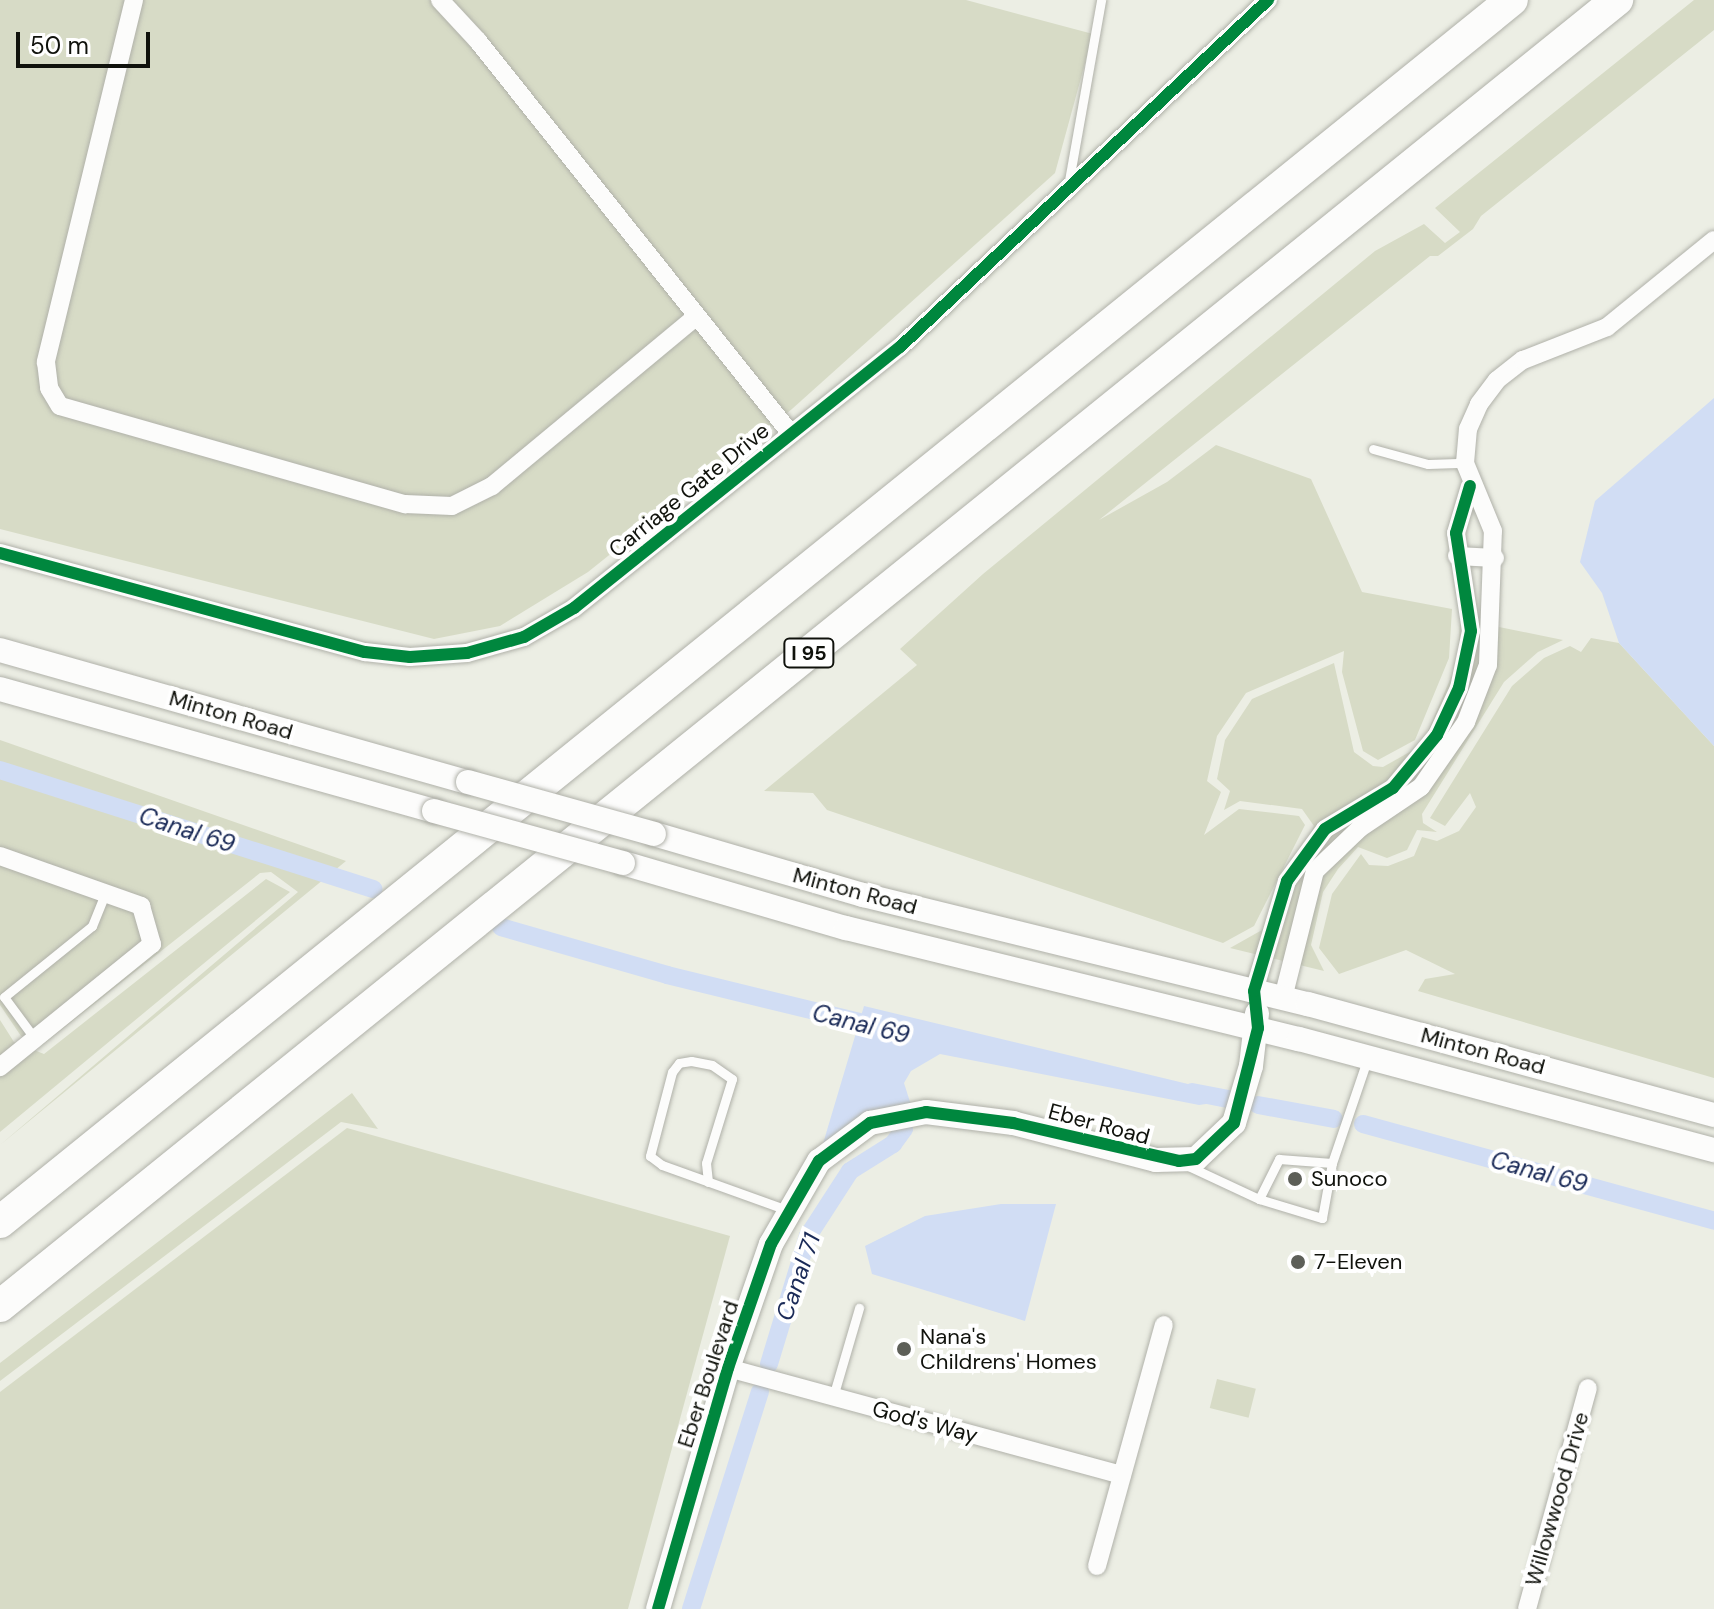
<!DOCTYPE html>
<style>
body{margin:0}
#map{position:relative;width:1714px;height:1609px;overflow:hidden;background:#eceee4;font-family:"DM Sans",sans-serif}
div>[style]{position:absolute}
.green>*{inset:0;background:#d7dbc6;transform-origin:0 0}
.water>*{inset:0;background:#d1ddf4}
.canal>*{height:18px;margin:-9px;padding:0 9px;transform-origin:9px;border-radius:9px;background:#d1ddf4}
.roads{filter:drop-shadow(0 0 2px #b0b1a9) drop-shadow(0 0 2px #b0b1a9)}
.lane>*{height:9px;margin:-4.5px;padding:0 4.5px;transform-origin:4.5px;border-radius:4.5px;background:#fcfcfb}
.street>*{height:18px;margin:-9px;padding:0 9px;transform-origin:9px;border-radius:9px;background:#fcfcfb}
.secondary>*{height:24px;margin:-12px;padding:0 12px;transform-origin:12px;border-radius:12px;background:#fcfcfb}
.highway>*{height:32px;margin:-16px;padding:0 16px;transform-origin:16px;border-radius:16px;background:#fcfcfb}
.bridges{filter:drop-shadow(0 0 2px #b0b1a9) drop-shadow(0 0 2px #b0b1a9)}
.secondary-bridge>*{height:24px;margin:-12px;padding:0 12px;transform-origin:12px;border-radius:12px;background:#fcfcfb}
.cycleway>*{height:12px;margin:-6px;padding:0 6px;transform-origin:6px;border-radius:6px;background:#00873e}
.dots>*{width:22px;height:22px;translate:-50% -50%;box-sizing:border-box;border:4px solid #fff;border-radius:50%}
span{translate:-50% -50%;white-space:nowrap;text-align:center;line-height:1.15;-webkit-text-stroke:8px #fff;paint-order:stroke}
.shield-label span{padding:2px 6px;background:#fff;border:2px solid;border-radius:6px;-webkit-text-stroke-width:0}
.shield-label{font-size:20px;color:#10120c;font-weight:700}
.street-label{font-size:22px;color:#10120c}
.poi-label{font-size:22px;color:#10120c}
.left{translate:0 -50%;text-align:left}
.water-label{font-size:24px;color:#1a2a57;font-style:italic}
.scale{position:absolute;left:16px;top:32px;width:134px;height:36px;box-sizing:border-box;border:4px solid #10120c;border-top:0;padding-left:10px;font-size:24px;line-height:28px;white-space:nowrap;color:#10120c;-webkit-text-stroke:6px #fff;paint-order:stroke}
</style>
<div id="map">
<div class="green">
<i style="clip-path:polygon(0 0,966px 0,1093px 34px,1055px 173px,792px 409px,588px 572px,500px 626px,434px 639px,0 529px)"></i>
<i style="clip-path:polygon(1694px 0,1714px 0,1714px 30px,1481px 216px,1473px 229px,1438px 256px,1430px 256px,1099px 520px,1167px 482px,1216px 445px,1311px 479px,1362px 592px,1452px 609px,1449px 658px,1415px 740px,1378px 760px,1363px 751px,1342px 672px,1344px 651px,1246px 693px,1217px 736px,1207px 781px,1221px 792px,1204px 835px,1239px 809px,1299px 816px,1305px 825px,1254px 926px,1223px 943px,827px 810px,813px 793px,764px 791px,917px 665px,900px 649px,983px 574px,1375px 251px,1424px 224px,1445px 243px,1460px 232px,1435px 208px)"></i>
<i style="clip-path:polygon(1460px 619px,1563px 640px,1538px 652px,1504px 682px,1422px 814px,1423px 823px,1437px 832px,1417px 830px,1407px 850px,1387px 858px,1358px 847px,1338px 869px,1323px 892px,1311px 945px,1324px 971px,1230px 948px,1262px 930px,1314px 826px,1302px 809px,1240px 801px,1224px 810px,1230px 791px,1217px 779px,1225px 740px,1252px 699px,1334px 663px,1354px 752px,1373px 766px,1383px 767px,1422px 745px,1458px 661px)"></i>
<i style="clip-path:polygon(1591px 638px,1619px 643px,1714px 746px,1714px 1078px,1418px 991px,1425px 979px,1455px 974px,1406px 950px,1339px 974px,1319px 948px,1332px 894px,1361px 854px,1369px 865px,1388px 866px,1414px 856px,1422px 837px,1437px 841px,1459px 831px,1476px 807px,1470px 793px,1445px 826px,1430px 818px,1512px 686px,1544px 658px,1570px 646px,1581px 652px)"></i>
<i style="clip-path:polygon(0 740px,346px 861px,0 1145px,298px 892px,271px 872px,260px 873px,42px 1045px,21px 1036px,0 1005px)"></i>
<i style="clip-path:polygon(266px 879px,290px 892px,0 1132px,0 1020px,14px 1042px,44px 1054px)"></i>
<i style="clip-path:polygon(352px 1093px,378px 1129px,341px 1122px,0 1381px,0 1363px)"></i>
<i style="clip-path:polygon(347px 1128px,730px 1236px,628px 1609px,0 1609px,0 1392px)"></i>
<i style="left:1217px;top:1379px;width:40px;height:30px;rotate:14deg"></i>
</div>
<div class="water">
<i style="clip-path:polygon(1714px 398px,1714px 746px,1619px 643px,1602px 593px,1580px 562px,1595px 501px)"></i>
<i style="clip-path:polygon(864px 1006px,1217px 1091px,1213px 1103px,1199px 1105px,940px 1054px,911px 1071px,904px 1083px,911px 1105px,822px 1147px)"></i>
<i style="clip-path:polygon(1001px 1204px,1056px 1204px,1025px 1321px,872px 1274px,865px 1246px,925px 1216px)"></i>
</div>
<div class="canal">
<i style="left:0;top:770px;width:392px;rotate:17.7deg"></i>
<i style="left:501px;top:927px;width:173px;rotate:16.1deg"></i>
<i style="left:667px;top:975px;width:220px;rotate:13.7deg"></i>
<i style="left:1192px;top:1092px;width:36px;rotate:11deg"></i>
<i style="left:1258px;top:1105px;width:77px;rotate:10.4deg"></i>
<i style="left:1363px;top:1124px;width:364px;rotate:15.4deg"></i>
<i style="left:769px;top:1364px;width:134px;rotate:-73.1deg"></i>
<i style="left:808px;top:1236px;width:77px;rotate:-57.1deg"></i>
<i style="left:850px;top:1171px;width:51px;rotate:-32.1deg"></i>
<i style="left:893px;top:1144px;width:19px;rotate:-54deg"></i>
<i style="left:691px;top:1609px;width:228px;rotate:-72.4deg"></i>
</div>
<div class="roads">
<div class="lane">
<i style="left:1068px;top:186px;width:189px;rotate:-79.9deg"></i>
<i style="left:1373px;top:449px;width:57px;rotate:15.3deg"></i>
<i style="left:1428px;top:464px;width:37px;rotate:-2deg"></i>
<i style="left:35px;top:1039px;width:52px;rotate:-126.4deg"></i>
<i style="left:4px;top:997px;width:113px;rotate:-38.9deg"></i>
<i style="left:92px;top:926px;width:35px;rotate:-68deg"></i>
<i style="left:1186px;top:1165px;width:81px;rotate:25deg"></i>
<i style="left:1259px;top:1199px;width:45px;rotate:-63.4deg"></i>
<i style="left:1279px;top:1159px;width:53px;rotate:4.3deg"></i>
<i style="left:1332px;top:1163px;width:109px;rotate:-71.2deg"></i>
<i style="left:708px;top:1182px;width:19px;rotate:-96deg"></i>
<i style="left:706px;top:1163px;width:88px;rotate:-72.8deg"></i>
<i style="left:732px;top:1079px;width:24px;rotate:-145deg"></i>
<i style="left:712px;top:1065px;width:21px;rotate:-169deg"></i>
<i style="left:691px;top:1061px;width:12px;rotate:171deg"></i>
<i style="left:679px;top:1063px;width:11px;rotate:128deg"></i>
<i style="left:672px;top:1072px;width:87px;rotate:104.7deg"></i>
<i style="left:650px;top:1156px;width:15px;rotate:37deg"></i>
<i style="left:662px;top:1165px;width:133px;rotate:19.8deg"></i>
<i style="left:1259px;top:1199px;width:66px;rotate:16.8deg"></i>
<i style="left:1322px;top:1218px;width:56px;rotate:-79.7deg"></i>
<i style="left:833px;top:1397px;width:93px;rotate:-73.7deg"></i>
</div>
<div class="street">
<i style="left:134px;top:0;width:373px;rotate:103.7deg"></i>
<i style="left:46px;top:362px;width:26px;rotate:83deg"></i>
<i style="left:49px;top:388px;width:21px;rotate:59deg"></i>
<i style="left:60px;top:406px;width:359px;rotate:15.9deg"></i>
<i style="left:405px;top:504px;width:47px;rotate:2.4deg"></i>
<i style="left:452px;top:506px;width:45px;rotate:-26.6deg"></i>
<i style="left:492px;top:486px;width:266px;rotate:-39.7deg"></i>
<i style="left:440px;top:0;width:56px;rotate:47.2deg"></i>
<i style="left:478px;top:41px;width:502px;rotate:51.46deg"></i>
<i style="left:0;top:553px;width:378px;rotate:15.2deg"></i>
<i style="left:365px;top:652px;width:45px;rotate:6.3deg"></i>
<i style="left:410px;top:657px;width:57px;rotate:-4deg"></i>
<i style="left:467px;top:653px;width:59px;rotate:-15.7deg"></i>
<i style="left:524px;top:637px;width:58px;rotate:-30.1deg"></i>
<i style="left:574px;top:608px;width:418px;rotate:-38.7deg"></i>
<i style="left:900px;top:347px;width:506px;rotate:-43.32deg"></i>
<i style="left:1457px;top:556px;width:38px;rotate:3deg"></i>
<i style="left:0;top:856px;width:150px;rotate:19.5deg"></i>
<i style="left:141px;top:906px;width:40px;rotate:74deg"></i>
<i style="left:152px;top:944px;width:196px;rotate:141deg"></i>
<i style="left:1254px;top:991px;width:115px;rotate:-73.3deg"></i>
<i style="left:1287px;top:881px;width:64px;rotate:-53.8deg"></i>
<i style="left:1325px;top:829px;width:79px;rotate:-31.1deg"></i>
<i style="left:1393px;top:788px;width:69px;rotate:-50.3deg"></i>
<i style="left:1437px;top:735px;width:52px;rotate:-64.9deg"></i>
<i style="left:1459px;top:688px;width:58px;rotate:-78.1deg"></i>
<i style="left:1471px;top:631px;width:99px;rotate:-98.7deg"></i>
<i style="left:1456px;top:533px;width:49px;rotate:-73.4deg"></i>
<i style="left:1283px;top:998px;width:131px;rotate:-75.9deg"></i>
<i style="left:1315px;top:871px;width:62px;rotate:-43.7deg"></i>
<i style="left:1360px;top:828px;width:73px;rotate:-33.9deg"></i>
<i style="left:1421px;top:787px;width:79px;rotate:-55.3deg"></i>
<i style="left:1466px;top:722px;width:61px;rotate:-68.9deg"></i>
<i style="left:1488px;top:665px;width:134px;rotate:-87.9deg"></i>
<i style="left:1493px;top:531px;width:74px;rotate:-112.4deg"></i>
<i style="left:1465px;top:463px;width:34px;rotate:-85deg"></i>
<i style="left:1468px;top:429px;width:27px;rotate:-66deg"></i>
<i style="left:1479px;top:404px;width:30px;rotate:-53deg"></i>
<i style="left:1497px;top:380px;width:33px;rotate:-38deg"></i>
<i style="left:1523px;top:360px;width:90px;rotate:-21.4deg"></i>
<i style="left:1607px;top:327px;width:138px;rotate:-39.1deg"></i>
<i style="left:728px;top:1368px;width:408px;rotate:15.2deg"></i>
<i style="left:1097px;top:1566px;width:250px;rotate:-74.5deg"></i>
<i style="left:1527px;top:1609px;width:229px;rotate:-74.6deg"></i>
</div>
<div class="secondary">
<i style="left:0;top:650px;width:486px;rotate:15.8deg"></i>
<i style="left:0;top:689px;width:451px;rotate:15.7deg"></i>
<i style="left:654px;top:834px;width:218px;rotate:16.3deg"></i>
<i style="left:863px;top:895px;width:458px;rotate:13.8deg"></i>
<i style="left:1308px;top:1004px;width:421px;rotate:15.3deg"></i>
<i style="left:623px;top:863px;width:232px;rotate:16.3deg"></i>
<i style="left:846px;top:928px;width:466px;rotate:13.8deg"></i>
<i style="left:1299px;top:1039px;width:430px;rotate:15deg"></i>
<i style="left:658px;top:1609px;width:251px;rotate:-73.8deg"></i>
<i style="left:728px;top:1368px;width:131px;rotate:-70.9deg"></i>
<i style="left:771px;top:1244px;width:96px;rotate:-60deg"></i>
<i style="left:819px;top:1161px;width:64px;rotate:-36.7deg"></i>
<i style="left:870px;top:1123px;width:57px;rotate:-11.1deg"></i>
<i style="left:926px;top:1112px;width:88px;rotate:7.2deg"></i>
<i style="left:1013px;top:1123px;width:148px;rotate:14.5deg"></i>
<i style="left:1156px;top:1160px;width:40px;rotate:-1.4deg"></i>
<i style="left:1196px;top:1159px;width:52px;rotate:-43.5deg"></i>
<i style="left:1234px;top:1123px;width:59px;rotate:-73.4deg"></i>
<i style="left:1251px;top:1066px;width:53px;rotate:-83.5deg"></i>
</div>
<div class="highway">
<i style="left:0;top:1222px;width:1944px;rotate:-38.95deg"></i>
<i style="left:0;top:1306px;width:2079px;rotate:-38.93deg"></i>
</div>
</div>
<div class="bridges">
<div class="secondary-bridge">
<i style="left:468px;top:782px;width:193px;rotate:15.6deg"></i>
<i style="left:434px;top:811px;width:196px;rotate:15.4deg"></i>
</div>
</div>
<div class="cycleway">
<i style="left:0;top:553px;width:378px;rotate:15.2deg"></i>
<i style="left:365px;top:652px;width:45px;rotate:6.3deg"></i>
<i style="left:410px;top:657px;width:57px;rotate:-4deg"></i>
<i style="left:467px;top:653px;width:59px;rotate:-15.7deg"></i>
<i style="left:524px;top:637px;width:58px;rotate:-30.1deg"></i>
<i style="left:574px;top:608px;width:418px;rotate:-38.7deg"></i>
<i style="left:900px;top:347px;width:506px;rotate:-43.32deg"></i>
<i style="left:658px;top:1609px;width:251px;rotate:-73.8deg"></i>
<i style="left:728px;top:1368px;width:131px;rotate:-70.9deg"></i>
<i style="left:771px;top:1244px;width:96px;rotate:-60deg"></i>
<i style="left:819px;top:1161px;width:64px;rotate:-36.7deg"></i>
<i style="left:870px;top:1123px;width:57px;rotate:-11.1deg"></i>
<i style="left:926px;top:1112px;width:88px;rotate:7.2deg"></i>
<i style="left:1013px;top:1123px;width:170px;rotate:12.9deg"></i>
<i style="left:1179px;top:1161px;width:17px;rotate:-7deg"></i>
<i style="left:1196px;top:1159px;width:52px;rotate:-43.5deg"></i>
<i style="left:1234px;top:1123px;width:98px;rotate:-75.8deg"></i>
<i style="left:1258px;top:1028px;width:37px;rotate:-96deg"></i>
<i style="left:1254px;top:991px;width:115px;rotate:-73.3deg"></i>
<i style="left:1287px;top:881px;width:64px;rotate:-53.8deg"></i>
<i style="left:1325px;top:829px;width:79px;rotate:-31.1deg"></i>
<i style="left:1393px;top:788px;width:69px;rotate:-50.3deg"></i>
<i style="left:1437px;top:735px;width:52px;rotate:-64.9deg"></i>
<i style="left:1459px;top:688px;width:58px;rotate:-78.1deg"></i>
<i style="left:1471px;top:631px;width:99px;rotate:-98.7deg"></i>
<i style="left:1456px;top:533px;width:49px;rotate:-73.4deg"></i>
</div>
<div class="dots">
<i style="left:1295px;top:1179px;background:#5d5f58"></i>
<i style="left:1298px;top:1262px;background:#5d5f58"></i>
<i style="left:904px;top:1349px;background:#5d5f58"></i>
</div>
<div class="shield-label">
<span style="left:809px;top:653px">I 95</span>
</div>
<div class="street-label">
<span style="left:689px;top:490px;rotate:-39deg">Carriage Gate Drive</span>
<span style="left:231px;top:715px;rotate:16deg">Minton Road</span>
<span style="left:855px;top:891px;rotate:15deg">Minton Road</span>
<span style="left:1483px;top:1051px;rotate:15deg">Minton Road</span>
<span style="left:1099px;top:1124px;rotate:15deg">Eber Road</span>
<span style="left:708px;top:1374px;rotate:-72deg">Eber Boulevard</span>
<span style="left:925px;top:1422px;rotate:15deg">God's Way</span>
<span style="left:1557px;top:1499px;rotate:-74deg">Willowwood Drive</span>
</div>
<div class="poi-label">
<span class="left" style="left:1311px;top:1179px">Sunoco</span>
<span class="left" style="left:1314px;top:1262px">7-Eleven</span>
<span class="left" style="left:920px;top:1349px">Nana's<br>Childrens' Homes</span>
</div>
<div class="water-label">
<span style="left:187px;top:830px;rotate:18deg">Canal 69</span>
<span style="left:861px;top:1024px;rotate:14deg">Canal 69</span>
<span style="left:1539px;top:1172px;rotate:15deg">Canal 69</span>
<span style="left:798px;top:1277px;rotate:-71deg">Canal 71</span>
</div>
<div class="scale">50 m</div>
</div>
